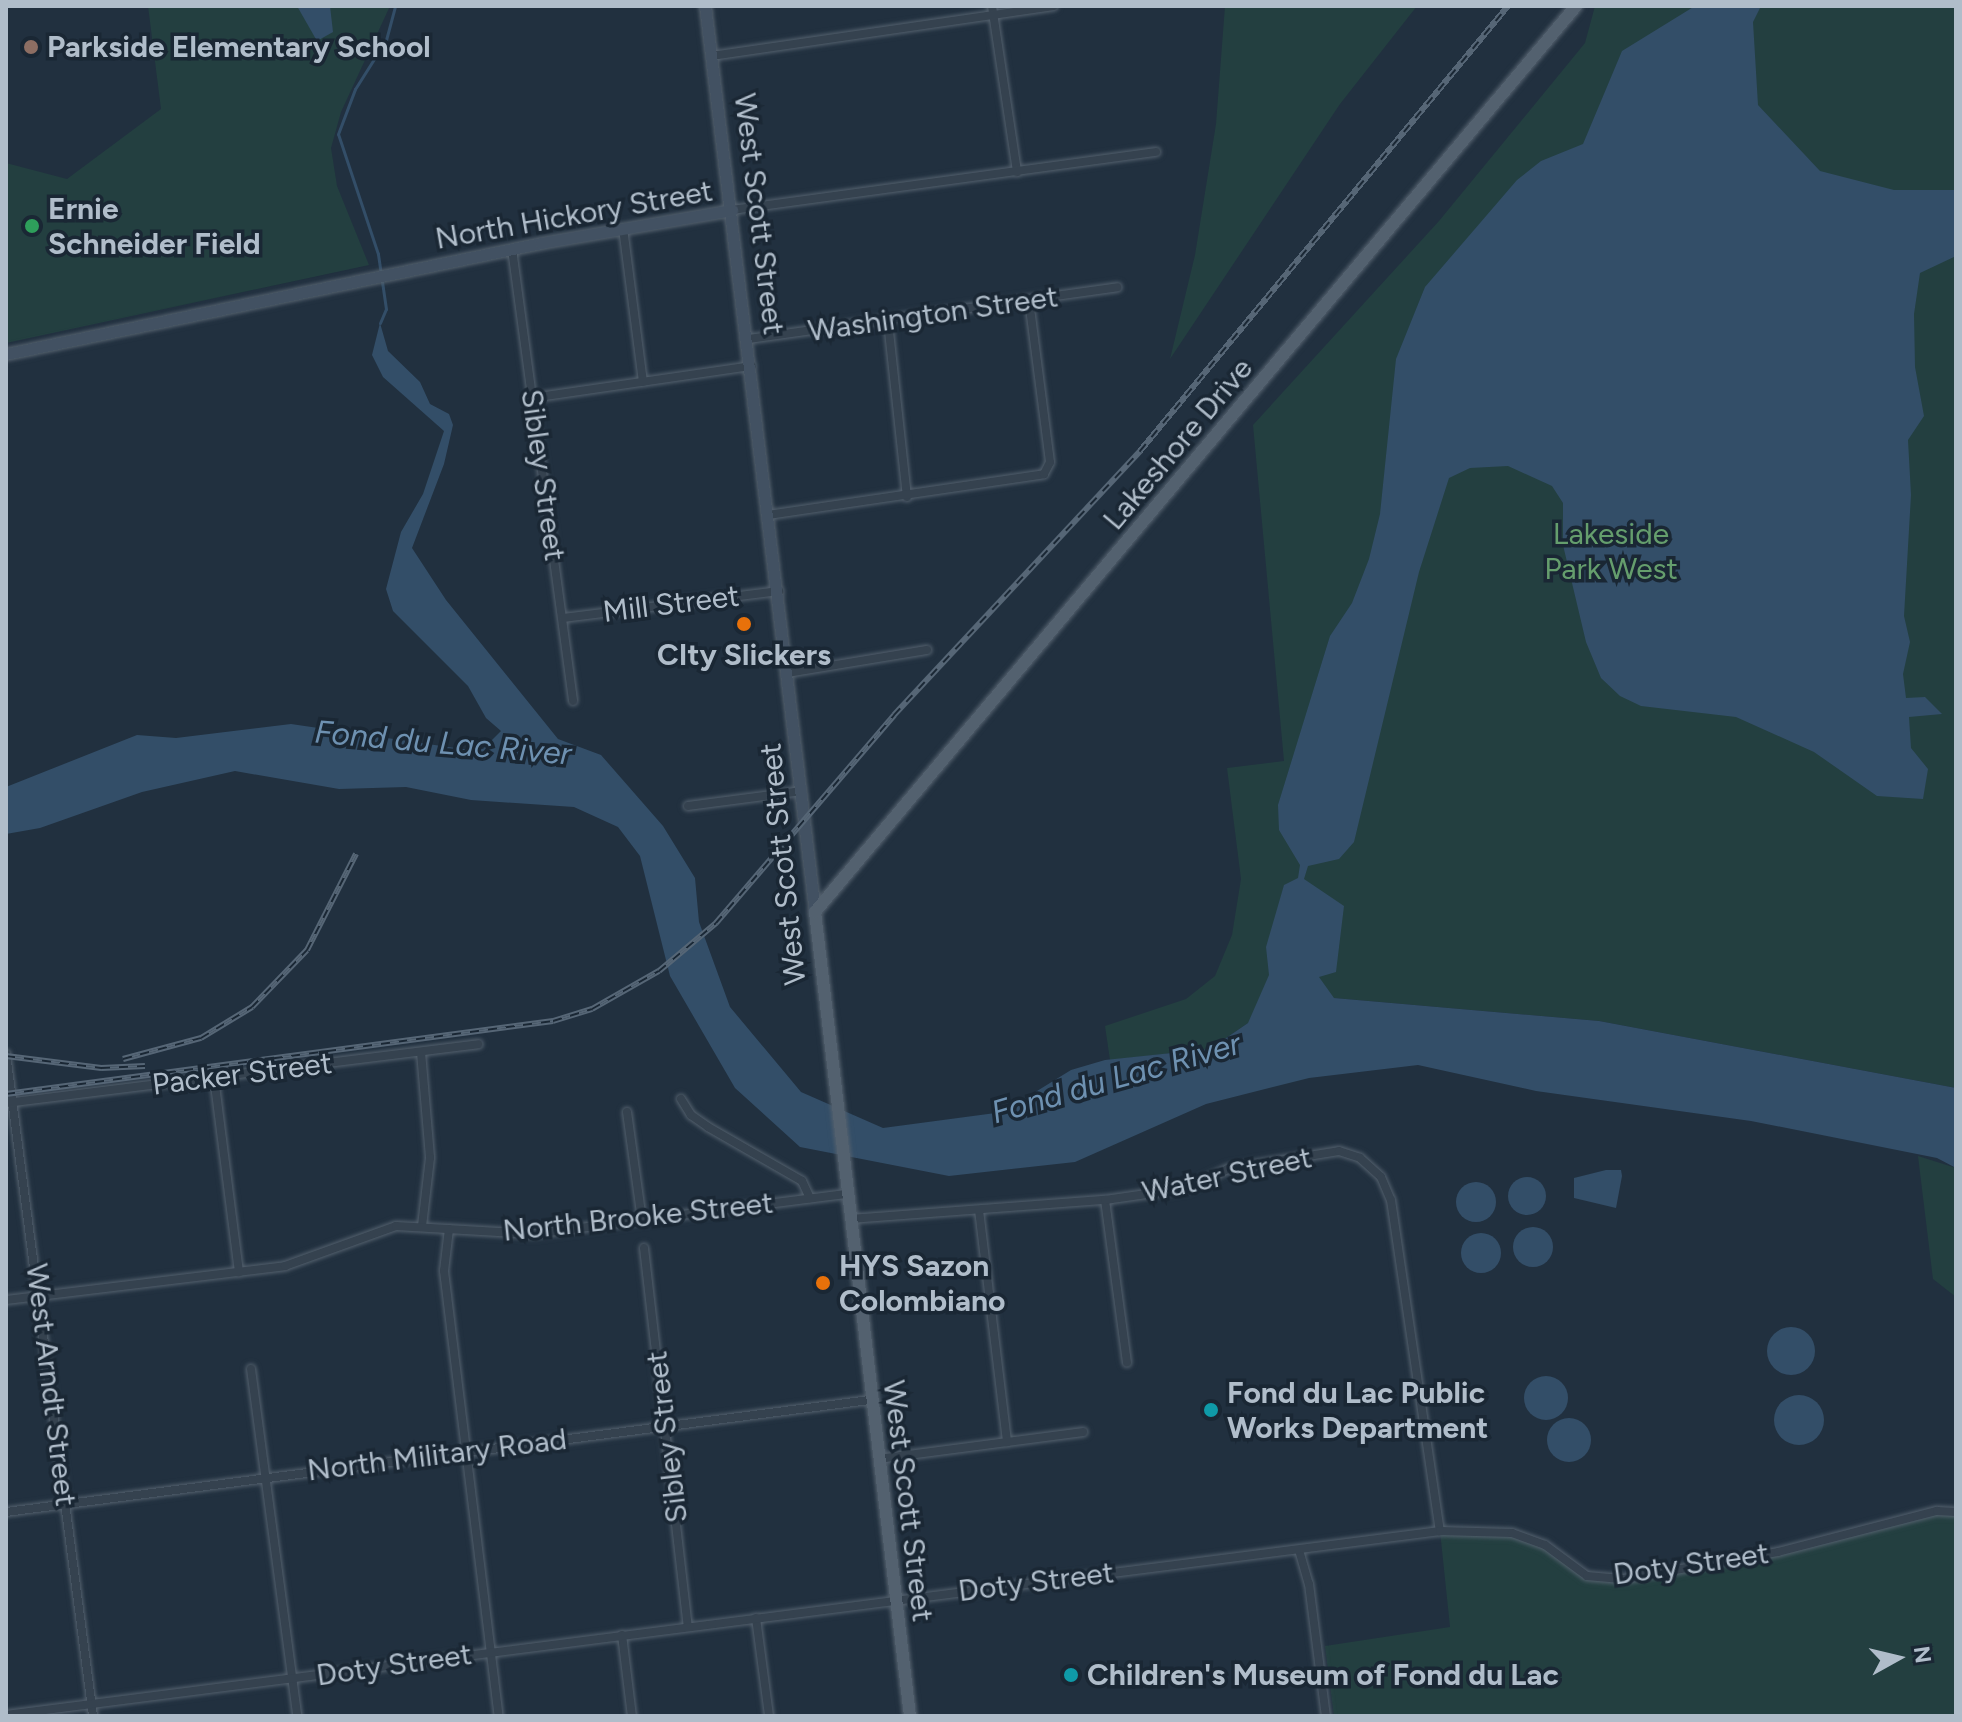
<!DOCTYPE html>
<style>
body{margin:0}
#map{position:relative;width:1962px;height:1722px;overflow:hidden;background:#21303f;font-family:Figtree,sans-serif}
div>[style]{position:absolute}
.green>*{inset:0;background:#233f40}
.water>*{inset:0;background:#334e68}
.round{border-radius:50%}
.stream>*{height:3px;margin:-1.5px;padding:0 1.5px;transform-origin:1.5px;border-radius:1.5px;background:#334e68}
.roads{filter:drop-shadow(0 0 2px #53606d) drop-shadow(0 0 2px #53606d)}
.street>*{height:8px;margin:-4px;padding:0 4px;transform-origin:4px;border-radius:4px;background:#35424f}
.secondary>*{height:11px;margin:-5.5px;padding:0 5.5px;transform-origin:5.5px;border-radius:5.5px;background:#425162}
.primary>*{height:12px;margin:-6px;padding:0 6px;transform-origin:6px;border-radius:6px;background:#53616f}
.rail>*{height:6px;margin-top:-3px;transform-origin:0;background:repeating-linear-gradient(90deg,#1a2734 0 9px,#566676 0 18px);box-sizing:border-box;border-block:2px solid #566676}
.dots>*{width:22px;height:22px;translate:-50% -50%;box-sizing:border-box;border:4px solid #1a2734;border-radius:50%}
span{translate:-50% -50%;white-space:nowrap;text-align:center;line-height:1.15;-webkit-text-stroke:7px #1a2734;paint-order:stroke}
.poi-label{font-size:30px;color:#b0bdca;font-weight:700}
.left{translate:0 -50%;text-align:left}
.street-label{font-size:30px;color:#b0bdca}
.park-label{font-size:30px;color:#659e6d}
.water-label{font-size:32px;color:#6e91b1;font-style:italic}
.frame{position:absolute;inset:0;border:8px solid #b0bdca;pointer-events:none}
.north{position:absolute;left:1858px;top:1618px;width:80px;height:80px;-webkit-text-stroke:6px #1a2734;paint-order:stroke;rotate:82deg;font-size:22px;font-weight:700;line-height:32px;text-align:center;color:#b0bdca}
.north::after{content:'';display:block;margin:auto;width:28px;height:36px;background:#b0bdca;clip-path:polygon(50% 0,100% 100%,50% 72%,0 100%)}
</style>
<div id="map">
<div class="green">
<i style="clip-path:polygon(148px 6px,390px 6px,341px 112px,331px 148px,337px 186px,369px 265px,6px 343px,6px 163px,67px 179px,161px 109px)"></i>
<i style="clip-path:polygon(1225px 6px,1417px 6px,1340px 104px,1170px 359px,1195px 255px,1216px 124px)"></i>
<i style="clip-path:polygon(1595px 6px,1956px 6px,1956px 1088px,1599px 1021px,1334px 998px,1248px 1023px,1210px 1049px,1110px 1060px,1105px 1026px,1186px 999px,1215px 976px,1232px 935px,1241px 879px,1227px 768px,1284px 761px,1253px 425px,1439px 221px,1567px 65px,1585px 43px)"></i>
<i style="clip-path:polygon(1918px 1156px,1956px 1168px,1956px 1297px,1933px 1279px)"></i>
<i style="clip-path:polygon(1956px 1512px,1956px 1716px,1334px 1716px,1325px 1646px,1450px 1627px,1440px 1531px,1528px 1537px,1598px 1578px,1707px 1566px,1924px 1514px)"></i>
</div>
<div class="water">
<i style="clip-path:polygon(297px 6px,330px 6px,333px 32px,317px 41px)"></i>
<i style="clip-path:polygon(1695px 6px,1761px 6px,1753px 22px,1758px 105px,1820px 171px,1894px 190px,1956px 190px,1956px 256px,1920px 273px,1914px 314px,1915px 367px,1924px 416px,1908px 440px,1911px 495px,1904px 616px,1910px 642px,1903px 674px,1906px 698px,1925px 697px,1942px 714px,1909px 717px,1911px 748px,1928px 769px,1923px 799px,1877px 796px,1814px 752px,1736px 717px,1641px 706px,1620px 696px,1601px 678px,1586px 642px,1563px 545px,1563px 503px,1552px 486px,1508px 466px,1470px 468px,1449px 478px,1419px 572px,1354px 842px,1339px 859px,1308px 866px,1304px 879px,1344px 906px,1336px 972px,1319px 977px,1334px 998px,1599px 1021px,1956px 1088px,1956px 1168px,1937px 1158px,1751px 1121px,1536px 1091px,1418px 1065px,1309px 1078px,1206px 1104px,1075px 1162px,949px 1176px,800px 1147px,735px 1088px,670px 976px,640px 856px,618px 827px,574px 807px,471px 800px,406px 787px,339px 789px,235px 771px,142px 792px,40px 828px,6px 834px,6px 787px,137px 735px,176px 738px,291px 724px,462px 749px,483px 749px,501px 731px,486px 718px,468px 686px,393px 611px,386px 589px,401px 532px,423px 494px,444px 431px,383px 377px,372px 355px,380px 323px,388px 351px,420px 382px,430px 404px,449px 414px,453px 425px,444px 464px,412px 548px,446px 600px,558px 739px,601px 755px,663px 826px,695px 878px,699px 922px,730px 1007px,801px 1092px,883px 1128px,1003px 1112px,1071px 1070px,1105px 1060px,1210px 1049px,1248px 1023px,1269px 975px,1266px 947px,1284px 885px,1298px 878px,1300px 865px,1279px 830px,1278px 805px,1330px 636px,1352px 603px,1369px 559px,1380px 514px,1396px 359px,1425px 287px,1517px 180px,1541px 161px,1583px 144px,1622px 51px)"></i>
<i style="clip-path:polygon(1606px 1170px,1621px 1170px,1622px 1176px,1616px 1208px,1574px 1198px,1574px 1178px)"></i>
<i class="round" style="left:1508px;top:1177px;width:38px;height:38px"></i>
<i class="round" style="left:1456px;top:1182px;width:40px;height:40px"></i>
<i class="round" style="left:1513px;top:1227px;width:40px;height:40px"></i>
<i class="round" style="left:1461px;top:1233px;width:40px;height:40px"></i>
<i class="round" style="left:1767px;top:1327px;width:48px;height:48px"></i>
<i class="round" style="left:1524px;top:1376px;width:44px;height:44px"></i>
<i class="round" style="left:1774px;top:1395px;width:50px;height:50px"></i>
<i class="round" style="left:1547px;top:1418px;width:44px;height:44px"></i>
</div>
<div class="stream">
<i style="left:380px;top:323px;width:15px;rotate:-67deg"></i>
<i style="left:386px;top:309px;width:56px;rotate:-98.3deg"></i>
<i style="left:378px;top:254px;width:126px;rotate:-108.4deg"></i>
<i style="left:338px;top:134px;width:48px;rotate:-69.3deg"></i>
<i style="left:355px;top:89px;width:58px;rotate:-57.7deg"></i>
<i style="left:386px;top:40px;width:35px;rotate:-75deg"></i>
</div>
<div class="roads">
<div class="street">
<i style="left:992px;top:6px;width:168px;rotate:81.4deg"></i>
<i style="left:712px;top:56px;width:345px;rotate:-8.3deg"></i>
<i style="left:732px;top:210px;width:428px;rotate:-7.8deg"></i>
<i style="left:623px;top:228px;width:155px;rotate:82.6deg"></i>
<i style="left:512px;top:249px;width:456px;rotate:82.3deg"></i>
<i style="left:888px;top:322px;width:176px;rotate:83.8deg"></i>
<i style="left:749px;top:339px;width:372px;rotate:-8deg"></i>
<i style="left:532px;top:398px;width:222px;rotate:-8.3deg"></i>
<i style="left:768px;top:515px;width:279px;rotate:-8.4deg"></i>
<i style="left:1044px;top:474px;width:13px;rotate:-63deg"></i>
<i style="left:1050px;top:462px;width:162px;rotate:-97.4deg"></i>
<i style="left:563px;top:618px;width:218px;rotate:-7.1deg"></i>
<i style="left:788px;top:673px;width:141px;rotate:-9.4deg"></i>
<i style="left:688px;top:806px;width:115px;rotate:-7.5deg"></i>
<i style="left:421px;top:1052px;width:106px;rotate:85.1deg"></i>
<i style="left:430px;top:1158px;width:68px;rotate:96.7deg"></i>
<i style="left:6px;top:1054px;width:668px;rotate:82.51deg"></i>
<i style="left:214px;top:1077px;width:197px;rotate:82.7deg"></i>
<i style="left:681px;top:1099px;width:19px;rotate:58deg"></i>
<i style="left:691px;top:1115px;width:21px;rotate:35deg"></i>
<i style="left:708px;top:1127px;width:108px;rotate:29.9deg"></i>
<i style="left:802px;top:1181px;width:19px;rotate:65deg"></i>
<i style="left:6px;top:1103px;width:476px;rotate:-7.1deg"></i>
<i style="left:627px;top:1112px;width:109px;rotate:82.1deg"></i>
<i style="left:1105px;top:1200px;width:164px;rotate:82.3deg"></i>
<i style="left:979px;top:1210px;width:234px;rotate:83.1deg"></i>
<i style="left:850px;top:1219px;width:256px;rotate:-4.3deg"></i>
<i style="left:1105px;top:1200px;width:84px;rotate:-8.2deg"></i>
<i style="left:1188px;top:1188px;width:44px;rotate:-25.4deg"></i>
<i style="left:1228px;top:1169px;width:112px;rotate:-9.2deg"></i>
<i style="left:1339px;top:1151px;width:22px;rotate:18deg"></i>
<i style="left:1360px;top:1158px;width:28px;rotate:42deg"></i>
<i style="left:1381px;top:1177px;width:25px;rotate:67deg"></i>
<i style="left:1391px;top:1200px;width:335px;rotate:81.6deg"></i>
<i style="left:449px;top:1229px;width:42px;rotate:96.8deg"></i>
<i style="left:444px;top:1271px;width:448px;rotate:83deg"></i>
<i style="left:644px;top:1248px;width:381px;rotate:83.4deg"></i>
<i style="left:6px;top:1300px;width:281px;rotate:-6.9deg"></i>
<i style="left:285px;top:1266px;width:118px;rotate:-19.8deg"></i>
<i style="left:396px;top:1226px;width:137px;rotate:3.3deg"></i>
<i style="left:533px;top:1234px;width:317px;rotate:-7.3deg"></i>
<i style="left:251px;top:1369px;width:350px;rotate:82.4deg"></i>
<i style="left:878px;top:1459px;width:207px;rotate:-7.5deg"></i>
<i style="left:6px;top:1512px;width:870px;rotate:-7.39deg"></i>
<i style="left:1299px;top:1550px;width:35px;rotate:74deg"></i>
<i style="left:1309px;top:1584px;width:133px;rotate:82.7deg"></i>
<i style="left:756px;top:1618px;width:99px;rotate:82.4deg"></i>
<i style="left:622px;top:1635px;width:82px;rotate:83deg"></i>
<i style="left:6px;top:1715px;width:1446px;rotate:-7.31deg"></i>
<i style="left:1440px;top:1531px;width:72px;rotate:1.6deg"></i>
<i style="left:1512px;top:1533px;width:35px;rotate:20deg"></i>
<i style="left:1545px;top:1545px;width:52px;rotate:36.4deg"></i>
<i style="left:1587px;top:1576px;width:37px;rotate:5deg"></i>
<i style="left:1624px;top:1579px;width:156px;rotate:-9.9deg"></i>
<i style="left:1778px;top:1552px;width:164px;rotate:-14.5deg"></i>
<i style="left:1937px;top:1511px;width:19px;rotate:3deg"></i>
</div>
<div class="secondary">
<i style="left:705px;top:6px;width:913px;rotate:83.08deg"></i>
<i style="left:6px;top:354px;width:546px;rotate:-11.72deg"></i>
<i style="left:541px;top:243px;width:194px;rotate:-9.8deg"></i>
</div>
<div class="primary">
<i style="left:910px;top:1716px;width:810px;rotate:-96.74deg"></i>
<i style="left:815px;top:912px;width:1183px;rotate:-49.97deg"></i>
</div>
</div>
<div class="rail">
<i style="left:6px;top:1056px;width:96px;rotate:7.2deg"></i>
<i style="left:101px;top:1068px;width:44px;rotate:-2.6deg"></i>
<i style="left:123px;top:1059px;width:81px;rotate:-15.1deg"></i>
<i style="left:201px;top:1038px;width:60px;rotate:-31.3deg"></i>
<i style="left:252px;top:1007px;width:79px;rotate:-46deg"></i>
<i style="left:307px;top:950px;width:108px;rotate:-63deg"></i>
<i style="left:6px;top:1094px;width:552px;rotate:-7.6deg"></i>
<i style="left:553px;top:1021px;width:41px;rotate:-17.1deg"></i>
<i style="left:592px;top:1009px;width:77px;rotate:-29.6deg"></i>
<i style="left:659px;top:971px;width:75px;rotate:-40.1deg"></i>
<i style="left:716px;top:923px;width:274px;rotate:-49.4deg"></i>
<i style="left:894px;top:715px;width:361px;rotate:-47deg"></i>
<i style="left:1140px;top:451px;width:577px;rotate:-50.41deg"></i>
</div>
<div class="dots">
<i style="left:31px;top:47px;background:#8d6e63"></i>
<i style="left:32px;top:226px;background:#2e9e5b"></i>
<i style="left:744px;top:624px;background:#e8710a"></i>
<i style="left:823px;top:1283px;background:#e8710a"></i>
<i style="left:1211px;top:1410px;background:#0f9aa8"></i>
<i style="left:1071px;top:1675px;background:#0f9aa8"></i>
</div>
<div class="poi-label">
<span class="left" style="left:47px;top:47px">Parkside Elementary School</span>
<span class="left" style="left:48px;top:226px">Ernie<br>Schneider Field</span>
<span style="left:744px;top:655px">CIty Slickers</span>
<span class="left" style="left:839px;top:1283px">HYS Sazon<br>Colombiano</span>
<span class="left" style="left:1227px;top:1410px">Fond du Lac Public<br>Works Department</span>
<span class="left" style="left:1087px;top:1675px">Children's Museum of Fond du Lac</span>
</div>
<div class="street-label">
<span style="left:759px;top:214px;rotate:83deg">West Scott Street</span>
<span style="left:574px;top:215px;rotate:-10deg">North Hickory Street</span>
<span style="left:933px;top:314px;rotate:-8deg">Washington Street</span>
<span style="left:1178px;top:444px;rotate:-50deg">Lakeshore Drive</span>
<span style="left:543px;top:475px;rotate:82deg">Sibley Street</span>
<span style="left:671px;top:604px;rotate:-7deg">Mill Street</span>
<span style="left:783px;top:864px;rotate:-96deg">West Scott Street</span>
<span style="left:242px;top:1074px;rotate:-7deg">Packer Street</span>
<span style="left:1227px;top:1175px;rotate:-12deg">Water Street</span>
<span style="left:638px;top:1217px;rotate:-6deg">North Brooke Street</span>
<span style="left:51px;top:1385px;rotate:83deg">West Arndt Street</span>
<span style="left:667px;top:1437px;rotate:-97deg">Sibley Street</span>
<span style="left:437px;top:1455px;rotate:-7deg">North Military Road</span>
<span style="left:908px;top:1501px;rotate:83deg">West Scott Street</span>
<span style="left:1691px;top:1564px;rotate:-8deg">Doty Street</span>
<span style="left:1036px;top:1582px;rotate:-7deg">Doty Street</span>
<span style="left:394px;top:1665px;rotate:-8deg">Doty Street</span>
</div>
<div class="park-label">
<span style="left:1611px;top:551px">Lakeside<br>Park West</span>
</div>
<div class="water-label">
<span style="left:443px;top:743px;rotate:5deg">Fond du Lac River</span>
<span style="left:1116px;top:1078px;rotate:-16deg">Fond du Lac River</span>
</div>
<div class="frame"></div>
<div class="north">N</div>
</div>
